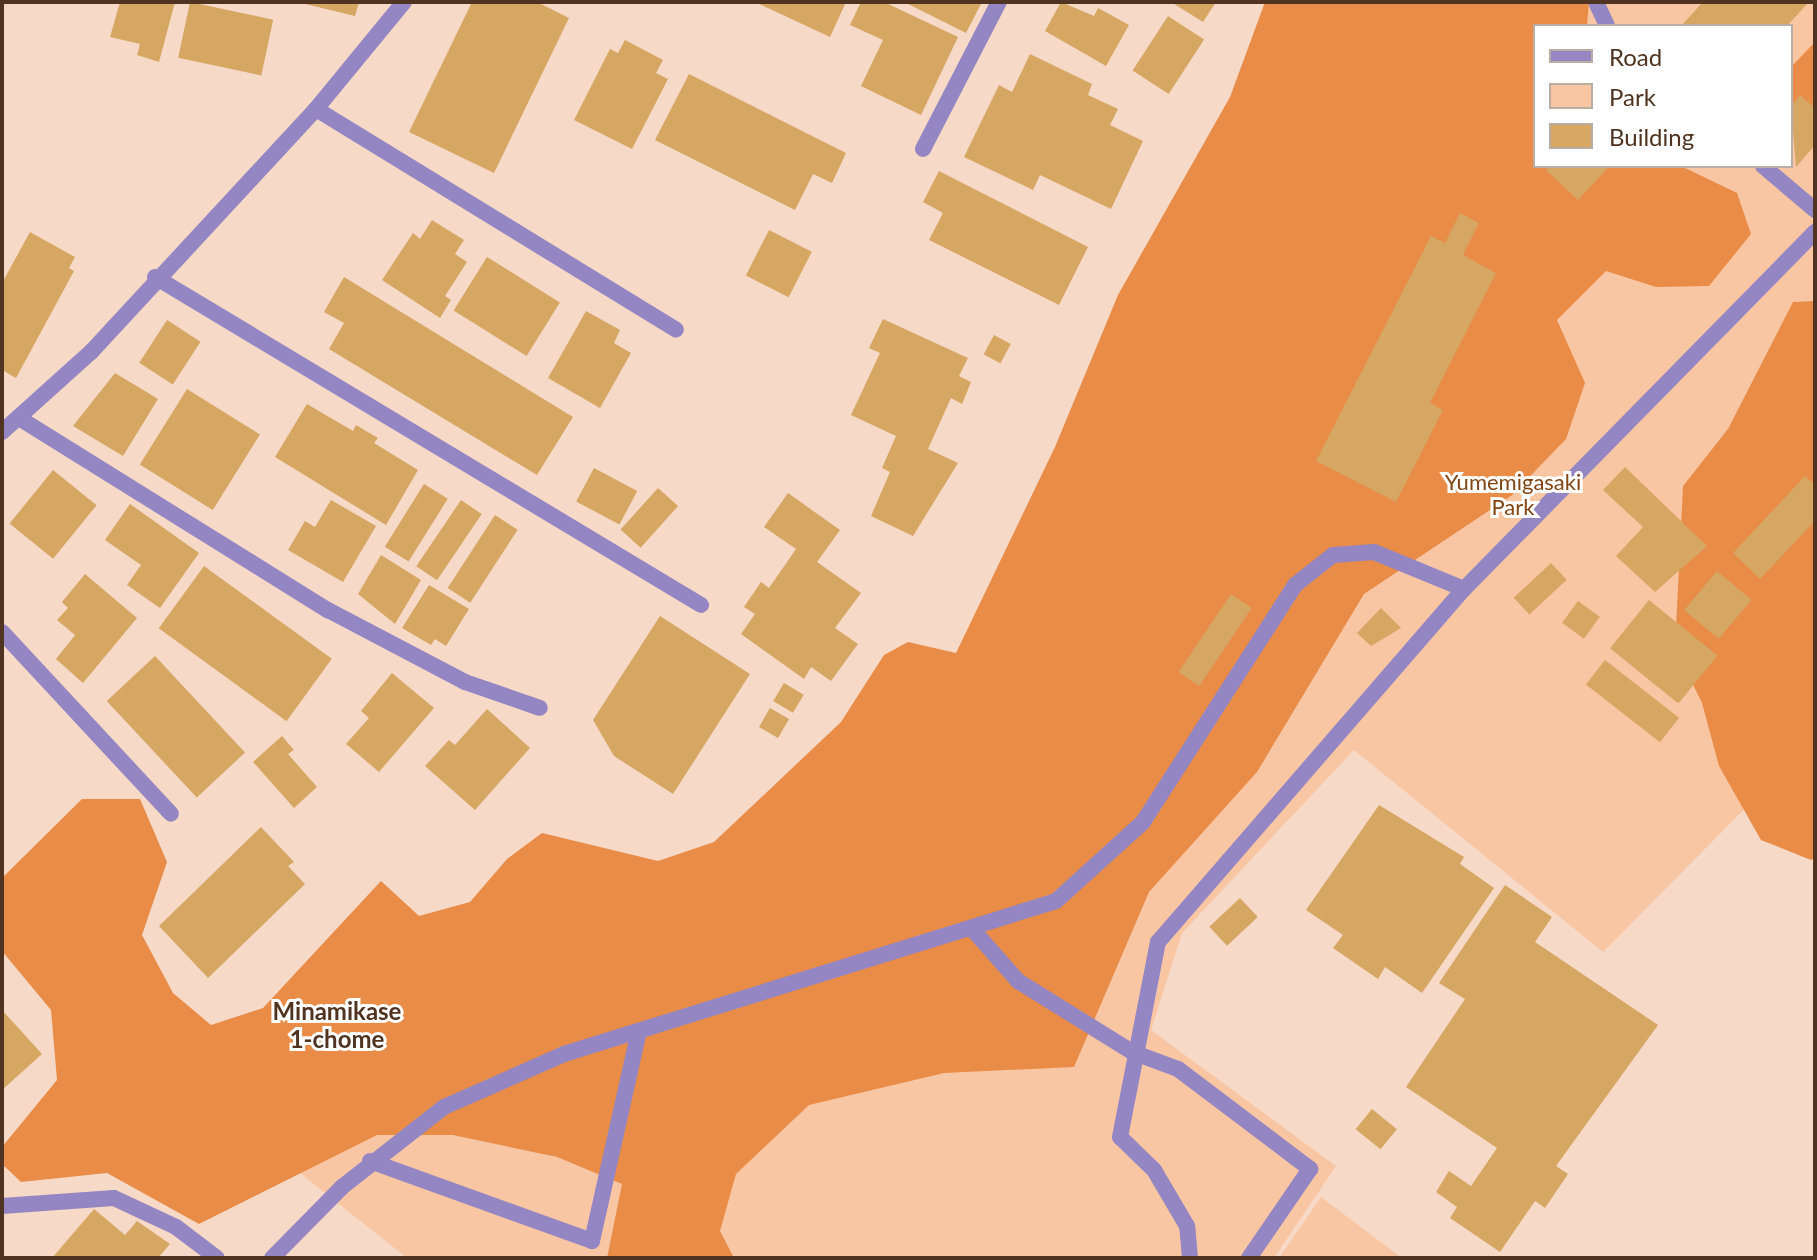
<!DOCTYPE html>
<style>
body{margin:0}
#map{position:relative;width:1817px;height:1260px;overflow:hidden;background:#f6d9c7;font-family:Lato,sans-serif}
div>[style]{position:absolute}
.green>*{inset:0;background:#f9c6a4}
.forest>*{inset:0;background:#e98c48}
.building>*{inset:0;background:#d6a663;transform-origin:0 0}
.service>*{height:16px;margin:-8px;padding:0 8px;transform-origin:8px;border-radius:8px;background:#9486c3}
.pedestrian>*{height:16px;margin:-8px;padding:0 8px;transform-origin:8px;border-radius:8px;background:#9486c3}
.minor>*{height:16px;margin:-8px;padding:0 8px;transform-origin:8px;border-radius:8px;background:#9486c3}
.tertiary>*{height:16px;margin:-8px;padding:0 8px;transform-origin:8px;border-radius:8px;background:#9486c3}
span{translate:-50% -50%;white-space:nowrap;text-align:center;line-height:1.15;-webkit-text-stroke:6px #fff;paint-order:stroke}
.park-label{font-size:22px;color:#824615}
.neighbourhood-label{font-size:24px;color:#503320;font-weight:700}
.frame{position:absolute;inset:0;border:4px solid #503320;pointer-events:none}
.legend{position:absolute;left:1533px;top:24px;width:260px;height:144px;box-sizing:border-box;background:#fff;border:2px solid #b9ada6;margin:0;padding:10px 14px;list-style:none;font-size:24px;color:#503320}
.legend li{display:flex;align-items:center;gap:16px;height:40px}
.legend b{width:40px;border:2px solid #b9ada6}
</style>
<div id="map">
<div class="green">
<i style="clip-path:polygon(evenodd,1465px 2px,1815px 2px,1815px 738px,1603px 952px,1354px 750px,1182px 933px,1151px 1030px,1336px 1166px,1274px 1258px,407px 1258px,286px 1162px,818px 936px,1465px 2px,1535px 26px,1791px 26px,1791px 166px,1535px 166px,1535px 26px)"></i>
<i style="clip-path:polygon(1321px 1197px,1402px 1258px,1279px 1258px)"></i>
</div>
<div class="forest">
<i style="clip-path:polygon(1265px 2px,1589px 2px,1587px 26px,1535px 26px,1535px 166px,1681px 166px,1737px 193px,1751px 234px,1709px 286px,1656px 287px,1606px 271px,1557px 320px,1585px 383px,1566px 439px,1511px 496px,1364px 594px,1257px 772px,1149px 892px,1074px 1067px,944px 1073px,809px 1105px,736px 1174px,720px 1231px,734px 1258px,607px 1258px,622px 1184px,557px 1157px,453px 1135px,377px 1135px,199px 1224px,107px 1173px,21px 1182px,2px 1164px,2px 1147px,57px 1080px,51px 1010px,2px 951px,2px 878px,82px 799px,140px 799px,167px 862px,142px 935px,173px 993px,211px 1025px,263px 1008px,381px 881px,419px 916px,470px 902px,507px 859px,542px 833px,658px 861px,714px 842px,841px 722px,884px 655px,908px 642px,956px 653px,1055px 447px,1118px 295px,1230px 97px)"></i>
<i style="clip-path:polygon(1815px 42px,1815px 142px,1791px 117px,1791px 67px)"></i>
<i style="clip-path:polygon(1815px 301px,1815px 858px,1811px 860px,1761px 840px,1719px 766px,1702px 703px,1675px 648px,1683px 486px,1728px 429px,1793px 302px)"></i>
</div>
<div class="building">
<i style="clip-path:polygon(120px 2px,175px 2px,159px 62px,137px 55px,140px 44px,110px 37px)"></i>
<i style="left:190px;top:2px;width:85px;height:57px;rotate:12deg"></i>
<i style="clip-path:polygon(297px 2px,359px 2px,355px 16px)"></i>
<i style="clip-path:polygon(472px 2px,537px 2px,569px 18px,494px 173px,409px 132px)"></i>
<i style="clip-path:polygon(755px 2px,846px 2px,830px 37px)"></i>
<i style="clip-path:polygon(861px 2px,884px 2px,958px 37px,921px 115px,861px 86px,883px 40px,850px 25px)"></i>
<i style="clip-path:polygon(904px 2px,982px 2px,966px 33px)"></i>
<i style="clip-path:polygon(1061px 2px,1094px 16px,1098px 8px,1129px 25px,1106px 66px,1045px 31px)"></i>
<i style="clip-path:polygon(1171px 2px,1216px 2px,1203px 22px)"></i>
<i style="clip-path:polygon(1703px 2px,1809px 2px,1787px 26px,1681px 26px)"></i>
<i style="left:1168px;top:16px;width:43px;height:65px;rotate:33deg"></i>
<i style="clip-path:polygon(625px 40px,663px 60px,656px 73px,668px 79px,632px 149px,574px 120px,610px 49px,618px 53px)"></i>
<i style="clip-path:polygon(1030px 54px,1092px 84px,1088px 95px,1118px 109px,1110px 125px,1143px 141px,1111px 209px,1040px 175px,1033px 190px,964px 157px,999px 85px,1012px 92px)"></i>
<i style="clip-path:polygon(689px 74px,846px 153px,832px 183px,813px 174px,795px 210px,655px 140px)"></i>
<i style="clip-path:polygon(1800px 95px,1815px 108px,1815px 145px,1796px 167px,1791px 106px)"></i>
<i style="clip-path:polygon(1549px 166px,1610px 166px,1578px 200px,1546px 170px)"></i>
<i style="clip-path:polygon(939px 171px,1088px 247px,1059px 305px,929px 240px,943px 213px,923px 202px)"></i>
<i style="clip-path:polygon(1460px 213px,1479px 223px,1463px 255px,1496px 273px,1430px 403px,1443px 410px,1396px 502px,1316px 461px,1431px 236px,1445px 243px)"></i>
<i style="clip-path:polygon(432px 220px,464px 240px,455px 254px,467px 262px,445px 296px,451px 300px,440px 318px,382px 280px,413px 233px,420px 239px)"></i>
<i style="left:769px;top:230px;width:48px;height:51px;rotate:27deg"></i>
<i style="clip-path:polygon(30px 232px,75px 257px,69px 268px,74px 271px,16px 378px,2px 370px,2px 283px)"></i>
<i style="left:487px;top:257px;width:86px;height:63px;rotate:32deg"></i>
<i style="clip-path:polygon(344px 277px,573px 417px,537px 475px,329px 349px,344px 323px,324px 312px)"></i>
<i style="clip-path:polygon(586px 311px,620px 330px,614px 343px,631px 353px,600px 408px,548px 378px)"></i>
<i style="clip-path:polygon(883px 319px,968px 358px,959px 376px,971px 382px,962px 404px,951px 398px,928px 449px,958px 463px,913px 536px,871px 516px,890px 472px,882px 468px,896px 436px,851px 415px,880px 353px,869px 348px)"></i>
<i style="left:167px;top:320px;width:40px;height:51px;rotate:33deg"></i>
<i style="left:994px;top:335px;width:19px;height:22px;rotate:28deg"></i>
<i style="clip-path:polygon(115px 373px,158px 399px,123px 456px,73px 426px)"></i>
<i style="left:187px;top:389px;width:86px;height:89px;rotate:32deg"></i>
<i style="clip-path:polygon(307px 404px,353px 431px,356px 425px,378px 438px,374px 443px,418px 470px,386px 525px,275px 457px)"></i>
<i style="clip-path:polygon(1625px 467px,1707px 546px,1655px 592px,1616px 556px,1643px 527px,1603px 490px)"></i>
<i style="left:594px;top:468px;width:49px;height:38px;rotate:28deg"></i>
<i style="left:53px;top:470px;width:56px;height:69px;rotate:39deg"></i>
<i style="clip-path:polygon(1805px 476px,1815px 485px,1815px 521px,1760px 579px,1733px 553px)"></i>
<i style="left:424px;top:484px;width:28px;height:74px;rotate:32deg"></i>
<i style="left:658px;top:488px;width:27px;height:56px;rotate:42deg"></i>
<i style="clip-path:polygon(788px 493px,840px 530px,817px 562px,861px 593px,835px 628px,858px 644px,831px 681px,811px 667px,804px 679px,741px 634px,755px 614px,744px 607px,761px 582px,769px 588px,796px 549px,764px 527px)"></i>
<i style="clip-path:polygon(331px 500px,376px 526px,343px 582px,288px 550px,305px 521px,315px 527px)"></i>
<i style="left:461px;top:500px;width:25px;height:80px;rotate:34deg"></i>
<i style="clip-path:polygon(130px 504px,199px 553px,160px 608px,127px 585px,141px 565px,105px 540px)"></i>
<i style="left:495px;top:515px;width:27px;height:87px;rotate:33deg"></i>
<i style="clip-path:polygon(381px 555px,421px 580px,395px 624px,358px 594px)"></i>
<i style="left:1551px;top:563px;width:23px;height:51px;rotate:47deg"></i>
<i style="left:204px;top:566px;width:158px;height:77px;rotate:36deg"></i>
<i style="left:1717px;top:571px;width:45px;height:51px;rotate:40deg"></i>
<i style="clip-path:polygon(85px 574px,137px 618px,83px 683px,56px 659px,75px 635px,57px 620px,68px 608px,62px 602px)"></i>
<i style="clip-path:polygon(429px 585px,469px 609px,446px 646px,435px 639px,431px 645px,402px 628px)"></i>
<i style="left:1231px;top:594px;width:25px;height:94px;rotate:34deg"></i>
<i style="left:1649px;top:600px;width:88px;height:62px;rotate:39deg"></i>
<i style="left:1578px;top:601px;width:27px;height:27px;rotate:36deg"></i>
<i style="clip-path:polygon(1381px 608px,1401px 628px,1371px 646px,1357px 633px)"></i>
<i style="clip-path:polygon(660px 616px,750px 674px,673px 794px,614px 756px,593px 720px)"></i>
<i style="left:155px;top:656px;width:132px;height:66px;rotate:47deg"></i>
<i style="left:1605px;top:660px;width:94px;height:31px;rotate:38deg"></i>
<i style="clip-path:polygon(392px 673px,434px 708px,379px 772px,346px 744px,369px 718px,361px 711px)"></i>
<i style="left:784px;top:683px;width:23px;height:21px;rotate:31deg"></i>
<i style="left:770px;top:708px;width:22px;height:22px;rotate:30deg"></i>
<i style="clip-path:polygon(487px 709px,530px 748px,475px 810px,425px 766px,449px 740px,455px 745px)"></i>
<i style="clip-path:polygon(282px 736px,294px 750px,288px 754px,317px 787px,294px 808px,253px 762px)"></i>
<i style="clip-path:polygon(1379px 805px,1464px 857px,1460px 864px,1494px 888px,1422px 993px,1385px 967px,1378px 979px,1333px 948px,1343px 935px,1306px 910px)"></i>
<i style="clip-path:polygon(261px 827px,294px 862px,288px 866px,305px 884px,208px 978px,159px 926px)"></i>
<i style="clip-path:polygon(1505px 885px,1552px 917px,1535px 942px,1658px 1025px,1556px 1166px,1568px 1174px,1545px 1208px,1535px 1201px,1500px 1252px,1450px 1218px,1457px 1207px,1436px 1192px,1449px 1171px,1471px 1186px,1497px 1148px,1406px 1087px,1465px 999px,1439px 983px)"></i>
<i style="left:1240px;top:898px;width:26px;height:42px;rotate:47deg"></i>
<i style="clip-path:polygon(2px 1010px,42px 1054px,2px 1090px)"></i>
<i style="left:1372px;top:1109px;width:32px;height:26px;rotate:39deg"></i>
<i style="clip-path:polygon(94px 1209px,125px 1235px,137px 1221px,170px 1244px,158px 1258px,52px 1258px)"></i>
</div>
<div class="service">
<i style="left:316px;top:109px;width:422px;rotate:31.5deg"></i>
<i style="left:923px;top:149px;width:165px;rotate:-62.7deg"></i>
<i style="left:155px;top:277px;width:637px;rotate:30.99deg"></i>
<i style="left:19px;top:418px;width:364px;rotate:31.9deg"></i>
<i style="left:328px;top:610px;width:155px;rotate:27.7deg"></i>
<i style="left:465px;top:682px;width:79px;rotate:19.1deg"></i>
<i style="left:2px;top:632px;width:248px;rotate:47.1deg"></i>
<i style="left:974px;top:931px;width:67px;rotate:48.7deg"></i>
<i style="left:1018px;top:981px;width:134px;rotate:31.9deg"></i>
<i style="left:1132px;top:1052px;width:49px;rotate:20.3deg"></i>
<i style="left:1178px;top:1069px;width:166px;rotate:37.1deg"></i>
<i style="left:370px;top:1161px;width:236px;rotate:19.8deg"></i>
<i style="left:592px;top:1241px;width:215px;rotate:-77.4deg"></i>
<i style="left:2px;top:1206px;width:112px;rotate:-4.1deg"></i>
<i style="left:114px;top:1198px;width:68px;rotate:25.1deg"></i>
<i style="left:176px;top:1227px;width:51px;rotate:37.1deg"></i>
</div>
<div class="pedestrian">
<i style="left:1596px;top:2px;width:26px;rotate:65deg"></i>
<i style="left:1763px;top:166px;width:68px;rotate:40.2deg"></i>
<i style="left:1190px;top:1258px;width:32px;rotate:-95deg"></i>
<i style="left:1187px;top:1226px;width:65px;rotate:-120.5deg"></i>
<i style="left:1154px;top:1170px;width:47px;rotate:-135.9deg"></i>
<i style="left:1120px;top:1137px;width:199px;rotate:-79deg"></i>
<i style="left:1158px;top:942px;width:467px;rotate:-49.1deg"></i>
<i style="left:1464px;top:589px;width:501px;rotate:-45.49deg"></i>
<i style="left:1249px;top:1258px;width:108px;rotate:-55.6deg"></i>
</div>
<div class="minor">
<i style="left:2px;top:432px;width:120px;rotate:-42deg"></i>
<i style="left:91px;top:352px;width:331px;rotate:-47.2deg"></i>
<i style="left:316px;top:109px;width:139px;rotate:-50.6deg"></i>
<i style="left:342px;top:1187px;width:130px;rotate:-38.1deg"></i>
<i style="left:444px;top:1107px;width:131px;rotate:-23.8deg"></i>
<i style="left:564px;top:1054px;width:515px;rotate:-17.27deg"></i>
<i style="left:1056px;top:901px;width:118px;rotate:-42.2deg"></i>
<i style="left:1143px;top:822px;width:282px;rotate:-57.3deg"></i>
<i style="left:1295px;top:585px;width:48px;rotate:-38.3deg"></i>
<i style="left:1333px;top:555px;width:41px;rotate:-4.2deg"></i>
<i style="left:1374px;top:552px;width:97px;rotate:22.3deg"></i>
</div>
<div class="tertiary">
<i style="left:272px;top:1258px;width:100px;rotate:-45.4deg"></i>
</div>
<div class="park-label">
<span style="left:1513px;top:494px">Yumemigasaki<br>Park</span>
</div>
<div class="neighbourhood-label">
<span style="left:337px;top:1025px">Minamikase<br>1-chome</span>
</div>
<div class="frame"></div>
<ul class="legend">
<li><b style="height:10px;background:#9486c3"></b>Road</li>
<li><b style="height:22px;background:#f9c6a4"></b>Park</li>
<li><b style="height:22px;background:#d6a663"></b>Building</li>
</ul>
</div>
